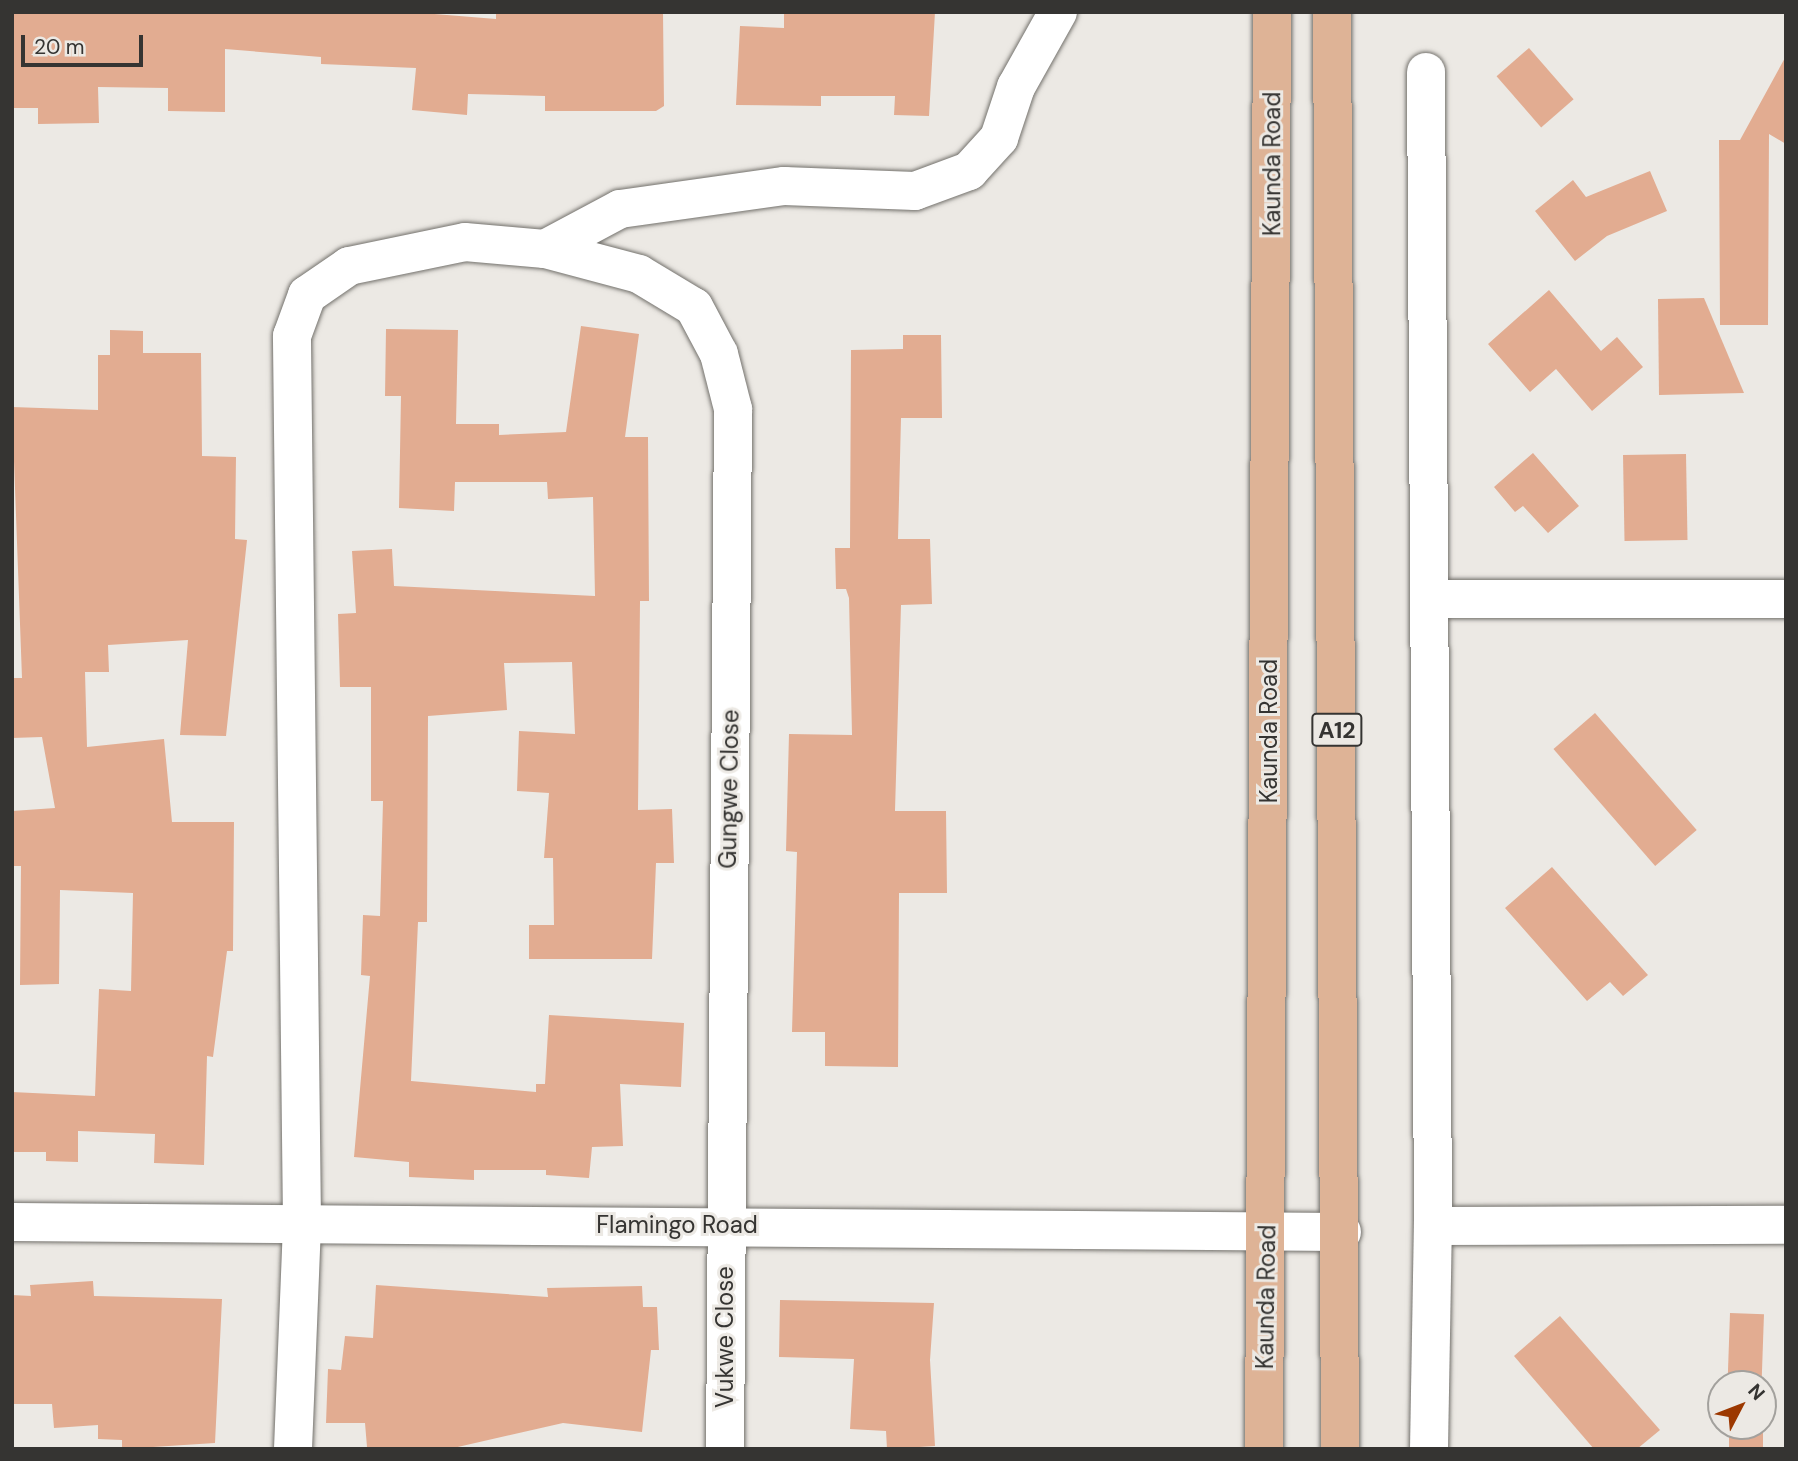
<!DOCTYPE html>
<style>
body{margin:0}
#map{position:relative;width:1798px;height:1461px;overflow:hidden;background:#ece9e4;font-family:"DM Sans",sans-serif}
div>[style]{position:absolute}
.building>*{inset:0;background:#e2ac91;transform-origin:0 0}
.roads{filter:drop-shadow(0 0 2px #73716c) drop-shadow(0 0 2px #73716c)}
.street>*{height:38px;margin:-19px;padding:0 19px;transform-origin:19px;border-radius:19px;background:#fff}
.primary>*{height:38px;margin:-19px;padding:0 19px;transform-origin:19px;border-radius:19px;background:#deb396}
span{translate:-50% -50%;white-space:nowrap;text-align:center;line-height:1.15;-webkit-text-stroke:6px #ece9e4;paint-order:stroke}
.shield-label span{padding:2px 5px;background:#ece9e4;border:2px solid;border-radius:5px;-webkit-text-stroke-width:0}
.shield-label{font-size:23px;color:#353432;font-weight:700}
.street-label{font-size:24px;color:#353432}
.frame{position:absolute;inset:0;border:14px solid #353432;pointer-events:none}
.north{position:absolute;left:1707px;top:1370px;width:70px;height:70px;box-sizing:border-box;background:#ece9e4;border:2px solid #a3a19d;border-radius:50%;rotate:48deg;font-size:19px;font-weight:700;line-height:28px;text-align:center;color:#353432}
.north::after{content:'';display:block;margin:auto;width:24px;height:32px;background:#9c3800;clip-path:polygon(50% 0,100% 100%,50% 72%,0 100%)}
.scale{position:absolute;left:21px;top:35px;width:122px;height:32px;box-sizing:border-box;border:4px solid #353432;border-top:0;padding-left:9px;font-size:21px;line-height:24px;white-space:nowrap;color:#353432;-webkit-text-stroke:5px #ece9e4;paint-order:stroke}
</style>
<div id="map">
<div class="building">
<i style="clip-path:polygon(12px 12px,410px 12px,496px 19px,496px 12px,663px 12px,664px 106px,656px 111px,545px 111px,545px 96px,468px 94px,467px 115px,412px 110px,416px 68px,321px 64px,321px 57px,225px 49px,225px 112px,168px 111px,168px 88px,98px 87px,99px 123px,38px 124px,38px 108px,12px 108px)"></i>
<i style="clip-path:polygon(784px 12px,935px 12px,929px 116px,894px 115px,895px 96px,821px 96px,821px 106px,736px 105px,740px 26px,784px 28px)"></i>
<i style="left:1529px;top:48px;width:68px;height:43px;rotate:49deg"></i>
<i style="clip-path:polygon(1786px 56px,1786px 144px,1769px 134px,1768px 325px,1720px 325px,1719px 140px,1740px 140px)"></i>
<i style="clip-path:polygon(1650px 171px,1667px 211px,1607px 236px,1575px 261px,1535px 211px,1573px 180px,1586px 197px)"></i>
<i style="clip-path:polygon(1549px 290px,1601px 351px,1617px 337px,1643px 367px,1592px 411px,1556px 369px,1530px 392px,1488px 344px)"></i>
<i style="clip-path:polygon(1704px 298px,1744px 393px,1659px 395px,1658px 299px)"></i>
<i style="clip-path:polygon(581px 326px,639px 334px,625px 437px,648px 437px,649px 601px,640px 601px,638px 810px,672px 809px,674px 863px,656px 863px,652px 959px,529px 959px,529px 925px,554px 925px,553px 858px,544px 858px,549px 793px,517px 791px,519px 731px,575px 734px,572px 662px,504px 663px,507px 710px,428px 716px,427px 922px,418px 922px,411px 1081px,536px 1092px,536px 1084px,545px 1084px,549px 1015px,684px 1023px,681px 1087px,620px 1084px,623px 1146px,592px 1147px,589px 1178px,546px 1175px,546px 1170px,474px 1170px,474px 1180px,409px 1177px,409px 1162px,354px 1157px,370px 976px,361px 975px,363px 915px,380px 916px,383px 801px,371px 801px,371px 687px,340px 687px,338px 614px,356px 613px,352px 551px,392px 549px,394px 586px,595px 596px,593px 497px,548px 499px,547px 482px,455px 482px,454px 511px,399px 508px,401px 396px,385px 396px,386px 329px,458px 330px,456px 424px,499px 424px,499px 435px,566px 432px)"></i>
<i style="clip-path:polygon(110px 330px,143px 331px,143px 353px,201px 353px,202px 456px,236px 457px,235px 539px,247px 540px,226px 736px,180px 735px,188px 640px,108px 645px,109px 672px,85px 672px,87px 747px,164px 739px,172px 822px,234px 822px,233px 951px,227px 951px,213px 1057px,207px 1056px,204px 1165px,154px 1163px,155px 1134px,78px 1131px,78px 1162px,46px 1161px,46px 1152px,12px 1152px,12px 1092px,95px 1096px,99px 989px,131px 991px,133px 893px,60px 890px,59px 984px,20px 985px,21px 866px,12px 866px,12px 811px,55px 808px,42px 737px,12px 738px,12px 678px,22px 678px,12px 407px,98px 410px,98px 355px,110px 355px)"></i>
<i style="clip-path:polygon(903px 335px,941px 335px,942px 418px,901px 418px,898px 539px,930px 539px,932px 604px,901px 605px,895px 811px,946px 811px,947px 893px,899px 893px,898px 1067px,825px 1066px,825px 1032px,792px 1032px,797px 852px,786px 851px,789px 734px,852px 735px,849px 598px,846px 589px,836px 589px,835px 548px,850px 548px,851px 350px,903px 349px)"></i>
<i style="clip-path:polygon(1533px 453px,1579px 506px,1548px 533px,1523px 506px,1515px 512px,1494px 487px)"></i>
<i style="left:1686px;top:454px;width:86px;height:63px;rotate:89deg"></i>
<i style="left:1595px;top:713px;width:155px;height:55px;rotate:49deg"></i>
<i style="clip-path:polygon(1552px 867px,1648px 975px,1623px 996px,1610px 982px,1587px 1001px,1505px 908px)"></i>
<i style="clip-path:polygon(93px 1281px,94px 1296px,222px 1299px,215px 1443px,122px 1449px,122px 1440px,98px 1439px,98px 1425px,54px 1428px,52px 1404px,12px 1404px,12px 1295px,31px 1296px,30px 1285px)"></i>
<i style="clip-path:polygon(376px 1285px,548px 1297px,547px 1288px,642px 1286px,643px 1307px,657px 1307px,659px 1350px,651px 1350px,642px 1432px,563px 1423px,449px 1449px,367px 1447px,365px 1423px,326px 1423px,328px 1369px,341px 1370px,345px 1336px,373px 1338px)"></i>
<i style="clip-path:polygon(780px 1300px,934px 1303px,930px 1360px,935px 1446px,887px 1449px,886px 1431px,850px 1429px,854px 1359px,779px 1357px)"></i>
<i style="left:1730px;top:1313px;width:34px;height:71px;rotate:2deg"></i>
<i style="clip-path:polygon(1560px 1316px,1660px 1430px,1637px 1449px,1594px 1449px,1514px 1356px)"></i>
<i style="left:1729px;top:1426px;width:34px;height:23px"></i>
</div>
<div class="roads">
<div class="street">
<i style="left:1426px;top:72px;width:1154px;rotate:89.65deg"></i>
<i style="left:1433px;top:1226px;width:353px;rotate:-0.2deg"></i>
<i style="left:545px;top:249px;width:85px;rotate:-28.1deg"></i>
<i style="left:620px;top:209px;width:166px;rotate:-8deg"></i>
<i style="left:784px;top:186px;width:131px;rotate:2.2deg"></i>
<i style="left:915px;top:191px;width:58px;rotate:-20.3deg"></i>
<i style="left:969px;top:171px;width:45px;rotate:-47.7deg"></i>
<i style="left:999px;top:138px;width:54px;rotate:-71.6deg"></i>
<i style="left:1016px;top:87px;width:86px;rotate:-60.8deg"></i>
<i style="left:1433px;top:599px;width:353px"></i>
<i style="left:12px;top:1222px;width:1330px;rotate:0.43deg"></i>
<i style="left:293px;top:1449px;width:226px;rotate:-87.7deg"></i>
<i style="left:302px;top:1223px;width:887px;rotate:-90.65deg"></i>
<i style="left:292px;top:336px;width:44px;rotate:-69.9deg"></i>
<i style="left:307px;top:295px;width:51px;rotate:-34.6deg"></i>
<i style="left:349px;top:266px;width:118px;rotate:-11.7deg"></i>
<i style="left:465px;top:242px;width:80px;rotate:5deg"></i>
<i style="left:545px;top:249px;width:97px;rotate:14.9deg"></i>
<i style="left:639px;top:274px;width:64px;rotate:31deg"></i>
<i style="left:694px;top:307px;width:53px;rotate:62deg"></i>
<i style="left:719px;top:354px;width:57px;rotate:75.7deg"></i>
<i style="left:733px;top:409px;width:1040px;rotate:90.44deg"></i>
<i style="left:1429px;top:1449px;width:223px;rotate:-89deg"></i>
</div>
<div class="primary">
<i style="left:1332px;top:12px;width:1437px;rotate:89.68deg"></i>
<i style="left:1264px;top:1449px;width:1437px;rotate:-89.68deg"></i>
</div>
</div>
<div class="shield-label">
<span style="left:1337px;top:730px">A12</span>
</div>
<div class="street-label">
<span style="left:1272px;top:164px;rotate:-90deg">Kaunda Road</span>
<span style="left:1269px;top:731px;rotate:-90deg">Kaunda Road</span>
<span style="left:729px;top:789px;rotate:-89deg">Gungwe Close</span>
<span style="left:677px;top:1225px">Flamingo Road</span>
<span style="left:1266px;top:1297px;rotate:-89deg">Kaunda Road</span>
<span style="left:725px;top:1337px;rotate:-90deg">Vukwe Close</span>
</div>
<div class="frame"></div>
<div class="north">N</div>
<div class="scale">20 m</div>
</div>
